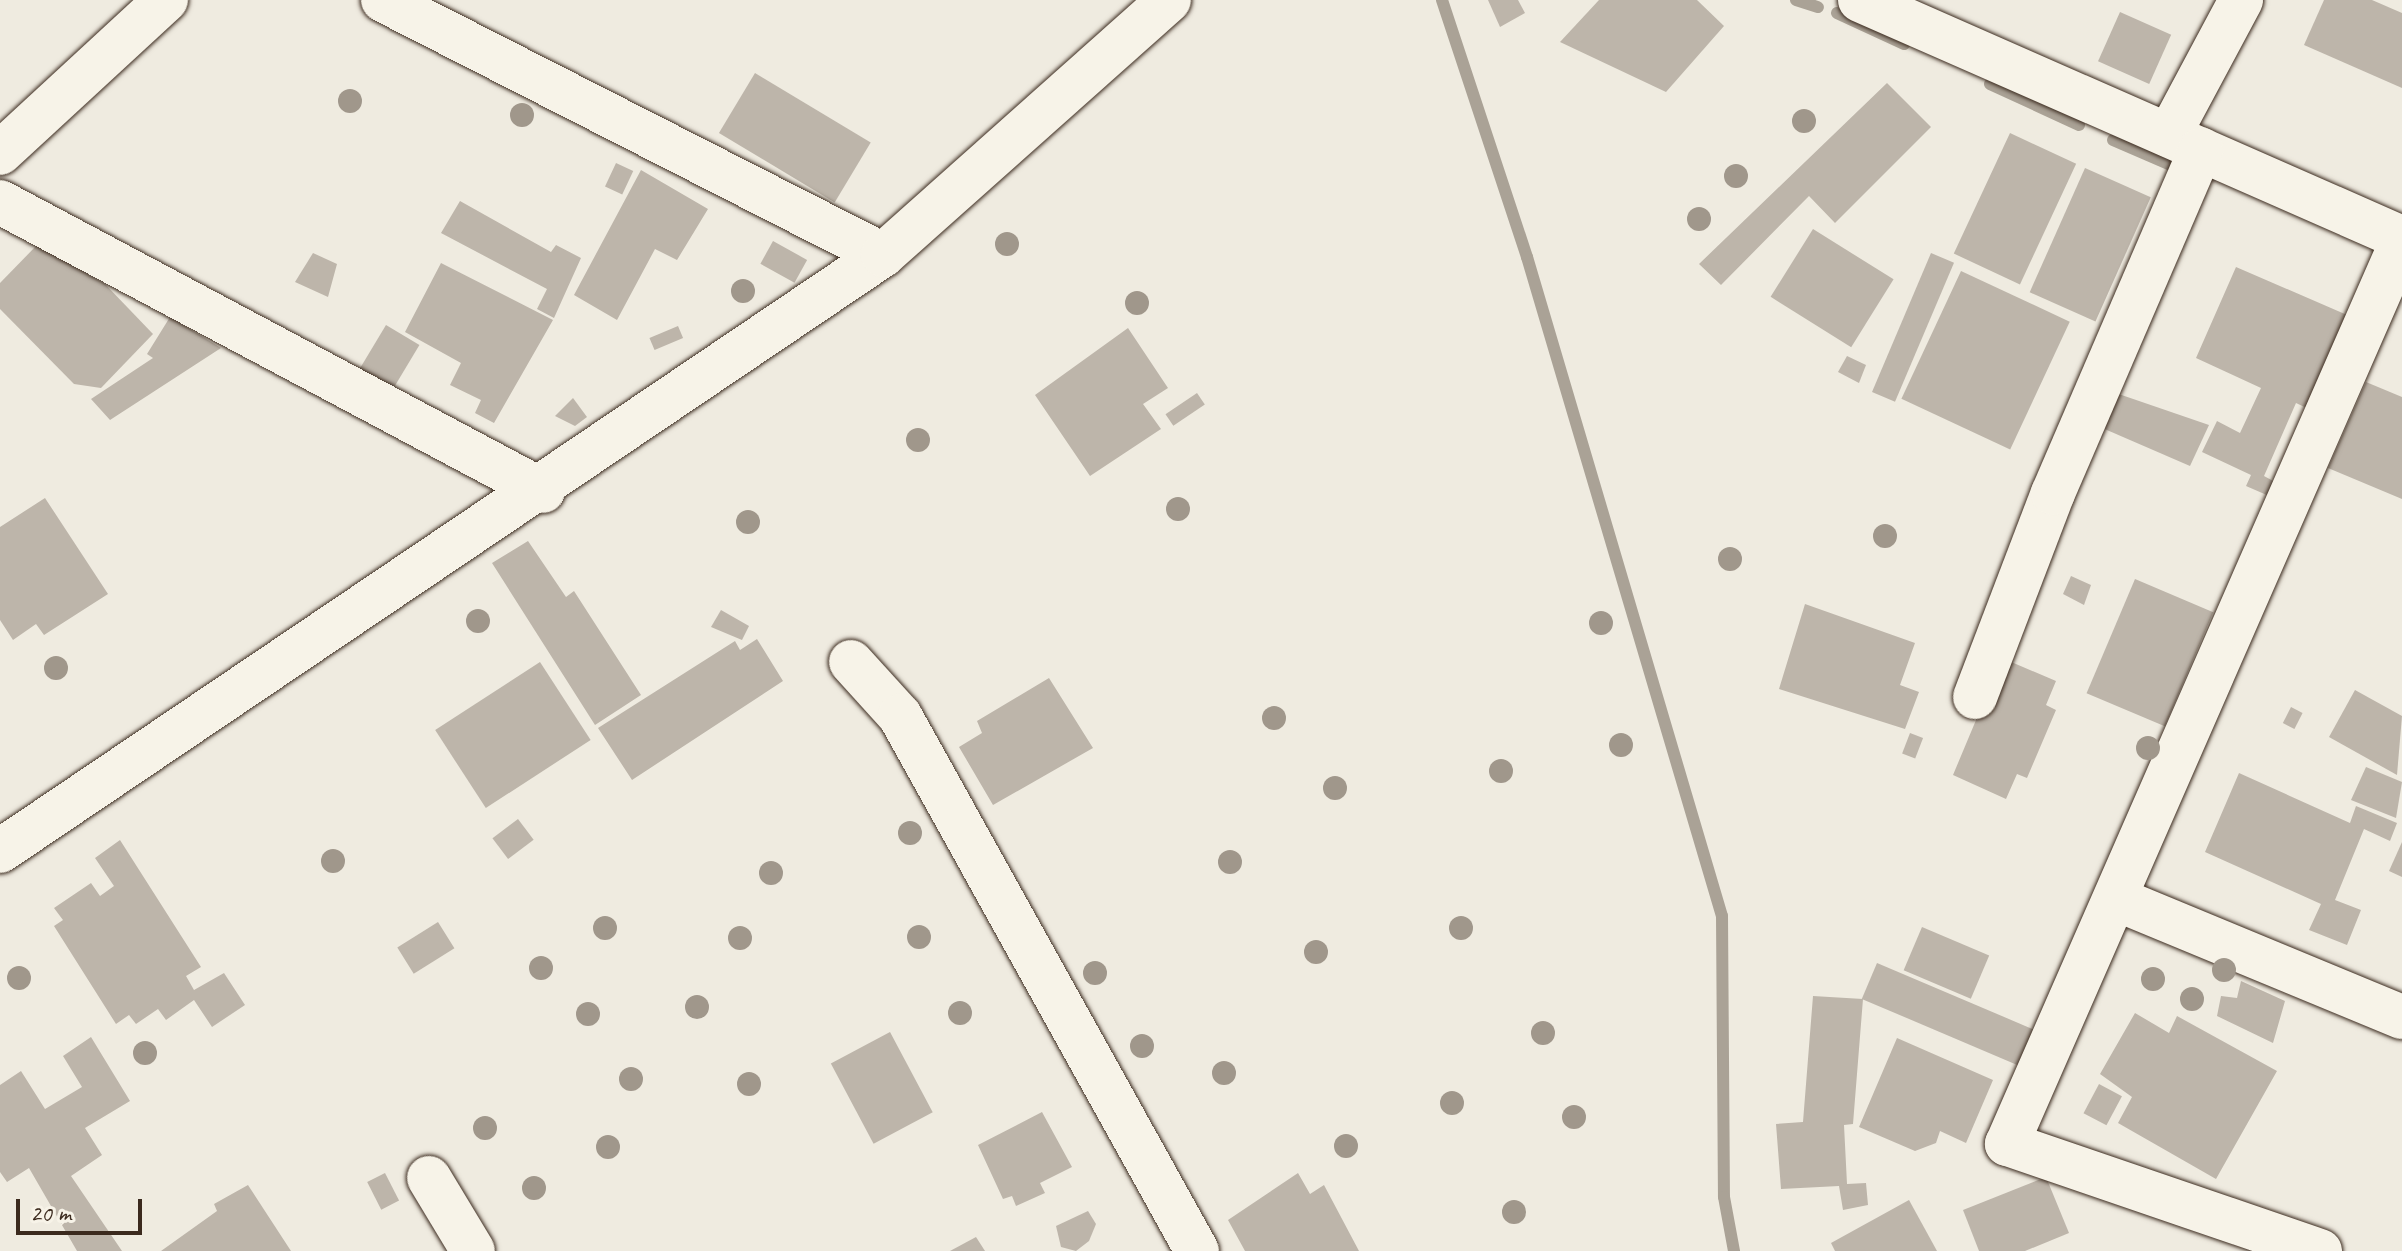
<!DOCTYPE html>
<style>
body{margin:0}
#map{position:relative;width:2402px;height:1251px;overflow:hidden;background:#efebe0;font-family:Caveat,sans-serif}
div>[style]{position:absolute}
.stream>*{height:12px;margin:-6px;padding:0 6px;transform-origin:6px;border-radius:6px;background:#aaa296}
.building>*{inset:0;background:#bdb5aa;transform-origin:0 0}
.roads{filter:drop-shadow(0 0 2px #3b2a1e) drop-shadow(0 0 2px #3b2a1e)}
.minor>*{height:44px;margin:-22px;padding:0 22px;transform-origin:22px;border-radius:22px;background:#f7f3e8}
.trees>*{width:24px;height:24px;margin:-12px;border-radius:50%;background:#a0978b}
span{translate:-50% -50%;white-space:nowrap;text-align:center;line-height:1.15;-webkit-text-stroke:6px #f7f3e8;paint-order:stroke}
.scale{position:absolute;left:16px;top:1199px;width:126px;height:36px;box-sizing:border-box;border:4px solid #3b2a1e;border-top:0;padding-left:10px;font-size:24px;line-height:28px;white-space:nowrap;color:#3b2a1e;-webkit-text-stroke:6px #f7f3e8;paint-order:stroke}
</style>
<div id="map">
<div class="stream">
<i style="left:1442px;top:0;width:271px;rotate:71.7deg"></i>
<i style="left:1527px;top:257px;width:687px;rotate:73.52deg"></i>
<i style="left:1722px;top:916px;width:281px;rotate:89.6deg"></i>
<i style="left:1724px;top:1197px;width:55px;rotate:79.5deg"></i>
<i style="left:1796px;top:0;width:23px;rotate:18deg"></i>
<i style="left:1837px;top:13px;width:74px;rotate:24.8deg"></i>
<i style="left:1990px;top:84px;width:98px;rotate:24.7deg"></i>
<i style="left:2113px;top:140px;width:63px;rotate:23.3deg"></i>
</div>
<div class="building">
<i style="clip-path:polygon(1488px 0,1518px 0,1525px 13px,1500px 27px)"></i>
<i style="clip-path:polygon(1599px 0,1697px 0,1724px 26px,1666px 92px,1560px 42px)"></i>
<i style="clip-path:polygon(2324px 0,2372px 0,2402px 13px,2402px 88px,2304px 45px)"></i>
<i style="left:2120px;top:12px;width:56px;height:54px;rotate:24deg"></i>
<i style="left:755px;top:73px;width:135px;height:70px;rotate:31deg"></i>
<i style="clip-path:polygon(1887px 83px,1931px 127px,1835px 223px,1809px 196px,1721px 285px,1699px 264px)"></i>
<i style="left:2010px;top:133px;width:73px;height:133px;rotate:25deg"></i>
<i style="left:616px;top:163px;width:19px;height:26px;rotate:25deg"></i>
<i style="left:2085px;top:168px;width:72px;height:136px;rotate:24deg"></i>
<i style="clip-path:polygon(641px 170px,708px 209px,677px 260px,655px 249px,617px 320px,574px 295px)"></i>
<i style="clip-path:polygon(460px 201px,551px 252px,556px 245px,581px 258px,554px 318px,537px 309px,547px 289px,441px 233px)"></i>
<i style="left:1813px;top:229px;width:95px;height:80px;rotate:32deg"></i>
<i style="left:773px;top:241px;width:39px;height:26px;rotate:29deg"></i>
<i style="clip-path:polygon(37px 245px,105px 284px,153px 334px,101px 388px,74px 384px,0 309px,0 283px)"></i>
<i style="clip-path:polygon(313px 253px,337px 264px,328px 297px,295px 282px)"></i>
<i style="left:1931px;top:253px;width:25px;height:151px;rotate:23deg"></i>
<i style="clip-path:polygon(441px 263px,553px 320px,494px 423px,475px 413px,481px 400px,450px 385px,461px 363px,405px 332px)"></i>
<i style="clip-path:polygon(2236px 267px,2354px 318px,2313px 411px,2296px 403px,2264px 476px,2275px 482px,2269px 496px,2246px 486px,2251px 475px,2202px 452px,2217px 421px,2240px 433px,2261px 388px,2196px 358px)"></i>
<i style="left:1961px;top:271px;width:120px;height:141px;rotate:25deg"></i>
<i style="clip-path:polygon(170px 317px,221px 348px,110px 420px,91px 399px,153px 358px,147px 354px)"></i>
<i style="left:386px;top:325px;width:39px;height:51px;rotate:31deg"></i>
<i style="left:678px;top:326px;width:13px;height:31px;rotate:67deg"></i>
<i style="clip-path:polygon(1128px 328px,1168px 388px,1143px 404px,1161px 429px,1090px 476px,1035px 395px)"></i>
<i style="clip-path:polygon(1847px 356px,1866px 365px,1859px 383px,1838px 372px)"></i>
<i style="clip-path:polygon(2366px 382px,2402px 397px,2402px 499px,2328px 468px)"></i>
<i style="clip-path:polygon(2107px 390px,2209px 425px,2190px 466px,2093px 424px)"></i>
<i style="left:1197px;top:393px;width:14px;height:38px;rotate:56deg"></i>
<i style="clip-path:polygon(573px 398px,587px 417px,575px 426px,555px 416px)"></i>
<i style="clip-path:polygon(45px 498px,108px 594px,44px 635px,36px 624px,13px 640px,0 620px,0 527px)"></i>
<i style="clip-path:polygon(528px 541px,566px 597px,574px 591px,641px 695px,595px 725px,492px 563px)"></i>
<i style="clip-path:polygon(2071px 576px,2091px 585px,2084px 605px,2063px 594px)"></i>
<i style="left:2135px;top:579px;width:85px;height:124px;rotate:23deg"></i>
<i style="clip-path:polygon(1805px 604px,1915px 643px,1900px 685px,1919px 692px,1905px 729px,1779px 689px)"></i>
<i style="clip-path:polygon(721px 610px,749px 626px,742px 640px,711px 627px)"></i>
<i style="clip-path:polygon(757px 639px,783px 681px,632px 780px,598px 728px,735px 641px,740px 650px)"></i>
<i style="clip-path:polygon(2002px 658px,2056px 681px,2046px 705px,2056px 710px,2027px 778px,2017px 774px,2006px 799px,1953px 775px)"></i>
<i style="left:540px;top:662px;width:93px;height:125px;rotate:57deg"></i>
<i style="clip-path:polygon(1049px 678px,1093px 748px,993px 805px,959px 747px,982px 733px,977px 721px)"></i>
<i style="clip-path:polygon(2355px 690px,2402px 716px,2397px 775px,2329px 737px)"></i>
<i style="left:2291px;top:707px;width:13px;height:18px;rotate:27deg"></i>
<i style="left:1910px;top:733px;width:14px;height:22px;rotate:21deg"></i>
<i style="clip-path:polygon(2366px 767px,2402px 782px,2396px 818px,2351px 800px)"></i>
<i style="clip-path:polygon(2239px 773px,2350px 823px,2356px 806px,2397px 823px,2390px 841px,2364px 829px,2335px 900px,2361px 910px,2347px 945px,2309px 930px,2321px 904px,2205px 852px)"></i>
<i style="left:518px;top:819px;width:26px;height:32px;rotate:53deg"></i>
<i style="clip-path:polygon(120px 840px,201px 967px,186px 976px,194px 990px,224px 973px,245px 1005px,212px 1027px,194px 1000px,166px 1020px,158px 1009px,136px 1024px,129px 1015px,116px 1024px,54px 926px,63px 920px,54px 908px,91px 883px,100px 896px,114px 886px,95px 858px)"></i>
<i style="clip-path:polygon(2402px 842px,2402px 877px,2389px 871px)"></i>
<i style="left:438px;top:922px;width:31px;height:48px;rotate:58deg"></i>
<i style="left:1922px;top:927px;width:73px;height:47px;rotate:23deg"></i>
<i style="left:1877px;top:963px;width:174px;height:39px;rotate:23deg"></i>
<i style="clip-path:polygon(2241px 981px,2285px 1001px,2273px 1043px,2217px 1016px,2221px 996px,2237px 998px)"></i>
<i style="clip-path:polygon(1813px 996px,1863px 999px,1853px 1124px,1844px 1125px,1847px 1184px,1866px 1183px,1868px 1205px,1843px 1210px,1839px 1186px,1781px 1189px,1776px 1124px,1803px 1122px)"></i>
<i style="clip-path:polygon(2135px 1013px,2169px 1033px,2177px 1016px,2277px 1071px,2216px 1179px,2118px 1123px,2132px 1097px,2100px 1074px)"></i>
<i style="left:890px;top:1032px;width:91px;height:67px;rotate:62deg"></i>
<i style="clip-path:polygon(91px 1037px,130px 1101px,85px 1128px,102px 1155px,71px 1176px,122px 1251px,77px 1251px,29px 1168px,7px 1182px,0 1172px,0 1085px,21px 1071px,45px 1109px,82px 1087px,63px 1056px)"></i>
<i style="clip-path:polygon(1897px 1038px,1993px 1080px,1966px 1143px,1940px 1131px,1936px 1143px,1915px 1151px,1859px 1127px)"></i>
<i style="left:2099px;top:1084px;width:26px;height:33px;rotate:28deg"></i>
<i style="clip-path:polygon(1042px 1112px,1072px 1167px,1040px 1183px,1045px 1193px,1016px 1206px,1012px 1196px,1003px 1199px,978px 1145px)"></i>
<i style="left:385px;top:1173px;width:31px;height:20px;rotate:63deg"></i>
<i style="clip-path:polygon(1298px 1173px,1310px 1194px,1324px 1185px,1359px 1251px,1245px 1251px,1228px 1220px)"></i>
<i style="clip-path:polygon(2046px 1177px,2069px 1233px,2025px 1251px,1979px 1251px,1963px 1210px)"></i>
<i style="clip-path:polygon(248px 1185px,291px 1251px,161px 1251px,217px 1211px,214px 1204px)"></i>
<i style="clip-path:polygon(1909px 1200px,1937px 1251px,1835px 1251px,1831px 1243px)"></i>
<i style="clip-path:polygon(1088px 1211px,1096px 1224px,1089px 1241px,1076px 1251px,1061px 1247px,1056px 1226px)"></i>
<i style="clip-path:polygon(976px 1237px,985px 1251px,950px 1251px)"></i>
</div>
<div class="roads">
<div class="minor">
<i style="left:383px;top:0;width:561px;rotate:27.02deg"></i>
<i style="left:1860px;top:0;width:592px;rotate:23.71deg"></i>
<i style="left:2169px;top:135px;width:153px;rotate:-61.9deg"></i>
<i style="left:0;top:153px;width:226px;rotate:-42.7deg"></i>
<i style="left:0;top:202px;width:615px;rotate:28.02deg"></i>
<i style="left:851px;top:662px;width:73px;rotate:47.8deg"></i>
<i style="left:900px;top:716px;width:612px;rotate:60.96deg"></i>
<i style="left:1975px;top:697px;width:218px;rotate:-69.1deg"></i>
<i style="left:2053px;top:493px;width:374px;rotate:-66.7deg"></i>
<i style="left:0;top:851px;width:1065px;rotate:-34.02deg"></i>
<i style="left:883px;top:255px;width:383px;rotate:-41.7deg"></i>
<i style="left:2119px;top:900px;width:306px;rotate:22.5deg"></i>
<i style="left:429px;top:1178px;width:85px;rotate:58.9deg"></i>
<i style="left:2320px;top:1251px;width:331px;rotate:-161.1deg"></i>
<i style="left:2007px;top:1144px;width:986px;rotate:-66.37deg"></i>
</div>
</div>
<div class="trees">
<i style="left:350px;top:101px"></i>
<i style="left:522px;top:115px"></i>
<i style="left:1804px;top:121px"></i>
<i style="left:1736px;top:176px"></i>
<i style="left:1699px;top:219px"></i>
<i style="left:1007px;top:244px"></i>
<i style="left:743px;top:291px"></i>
<i style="left:1137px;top:303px"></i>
<i style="left:918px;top:440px"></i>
<i style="left:1178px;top:509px"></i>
<i style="left:748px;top:522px"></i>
<i style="left:1885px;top:536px"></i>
<i style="left:1730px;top:559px"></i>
<i style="left:478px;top:621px"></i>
<i style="left:1601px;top:623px"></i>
<i style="left:56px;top:668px"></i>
<i style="left:1274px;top:718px"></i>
<i style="left:1621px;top:745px"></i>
<i style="left:2148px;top:748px"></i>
<i style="left:1501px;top:771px"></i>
<i style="left:1335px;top:788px"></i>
<i style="left:910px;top:833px"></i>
<i style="left:333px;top:861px"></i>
<i style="left:1230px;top:862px"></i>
<i style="left:771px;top:873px"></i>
<i style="left:605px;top:928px"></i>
<i style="left:1461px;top:928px"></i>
<i style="left:919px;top:937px"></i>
<i style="left:740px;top:938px"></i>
<i style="left:1316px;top:952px"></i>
<i style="left:541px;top:968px"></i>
<i style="left:2224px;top:970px"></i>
<i style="left:1095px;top:973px"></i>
<i style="left:19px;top:978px"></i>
<i style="left:2153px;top:979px"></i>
<i style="left:2192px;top:999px"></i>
<i style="left:697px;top:1007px"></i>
<i style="left:960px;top:1013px"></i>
<i style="left:588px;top:1014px"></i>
<i style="left:1543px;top:1033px"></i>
<i style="left:1142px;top:1046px"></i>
<i style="left:145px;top:1053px"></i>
<i style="left:1224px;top:1073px"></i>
<i style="left:631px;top:1079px"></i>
<i style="left:749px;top:1084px"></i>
<i style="left:1452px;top:1103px"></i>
<i style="left:1574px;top:1117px"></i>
<i style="left:485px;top:1128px"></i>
<i style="left:1346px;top:1146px"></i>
<i style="left:608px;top:1147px"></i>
<i style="left:534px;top:1188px"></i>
<i style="left:1514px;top:1212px"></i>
</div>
<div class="scale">20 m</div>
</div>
